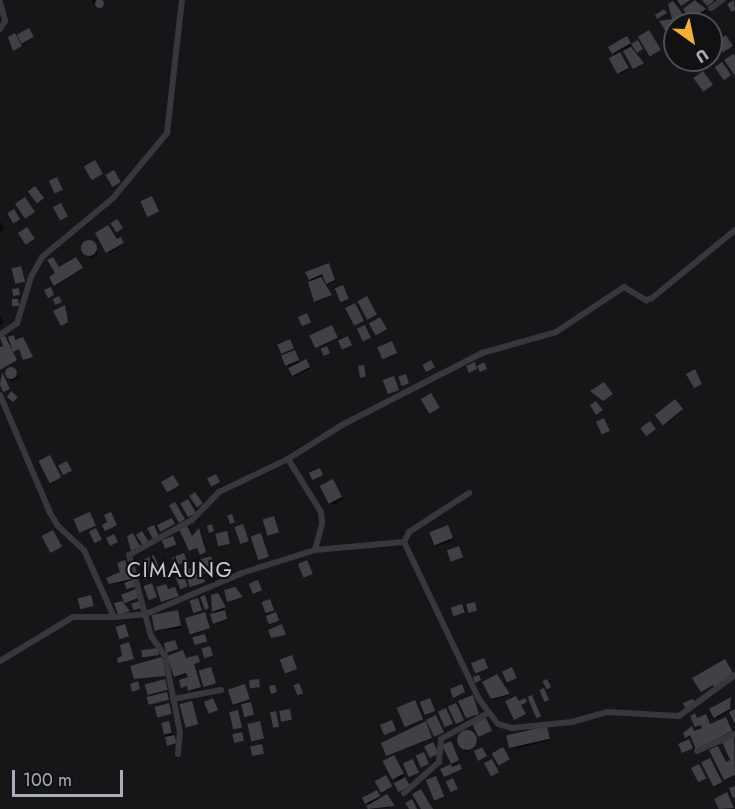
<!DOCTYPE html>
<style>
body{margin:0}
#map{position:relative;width:735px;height:809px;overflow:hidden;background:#161618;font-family:Jost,sans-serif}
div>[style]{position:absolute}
.shadow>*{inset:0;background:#0007;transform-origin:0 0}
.building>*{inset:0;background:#404145;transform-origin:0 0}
.round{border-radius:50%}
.street>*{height:6px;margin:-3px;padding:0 3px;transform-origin:3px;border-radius:3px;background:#37383d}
span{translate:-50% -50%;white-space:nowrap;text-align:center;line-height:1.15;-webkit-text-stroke:4.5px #111113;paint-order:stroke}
.quarter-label{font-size:21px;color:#c9ccd4;letter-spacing:1.5px}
.north{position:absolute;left:663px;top:12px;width:60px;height:60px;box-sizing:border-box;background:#111113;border:2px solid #4d4f55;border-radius:50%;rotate:147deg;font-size:16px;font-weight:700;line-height:24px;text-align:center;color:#a8adb8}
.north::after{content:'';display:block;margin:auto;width:21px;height:27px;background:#f2b134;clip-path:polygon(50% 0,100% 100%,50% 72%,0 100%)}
.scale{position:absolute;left:12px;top:770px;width:111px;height:27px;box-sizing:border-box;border:3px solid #a8adb8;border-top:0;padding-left:8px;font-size:18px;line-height:21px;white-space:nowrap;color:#a8adb8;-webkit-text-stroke:4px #111113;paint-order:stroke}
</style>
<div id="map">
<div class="shadow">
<i style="clip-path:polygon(91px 0,104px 0,105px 4px,96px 6px)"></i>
<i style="left:698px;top:0;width:14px;height:16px;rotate:54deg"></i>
<i style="clip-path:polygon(627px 39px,631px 45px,618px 53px,629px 69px,621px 74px,614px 53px)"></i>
<i style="clip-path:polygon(0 221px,5px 229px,0 232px)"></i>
<i style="clip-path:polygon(121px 239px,124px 244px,109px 254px,105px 248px)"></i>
<i style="clip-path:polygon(90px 240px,98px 254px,91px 259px,81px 244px)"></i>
<i style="clip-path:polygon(75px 259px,83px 269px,56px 286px,51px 278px)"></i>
<i style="clip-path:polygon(330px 266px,336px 281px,329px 284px,324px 275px,319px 277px,332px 296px,316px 302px,310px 279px)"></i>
<i style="clip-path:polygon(0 315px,4px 323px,0 325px)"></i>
<i style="clip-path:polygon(333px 328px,338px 339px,317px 348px,316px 347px)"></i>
<i style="clip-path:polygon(295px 353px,300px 363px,306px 362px,310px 369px,295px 376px,288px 365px)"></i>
<i style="left:13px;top:367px;width:12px;height:9px;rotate:59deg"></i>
<i style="left:675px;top:401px;width:12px;height:23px;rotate:48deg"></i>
<i style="clip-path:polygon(335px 483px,343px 499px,333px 505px,331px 503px)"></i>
<i style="clip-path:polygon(447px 526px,454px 540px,438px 546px,436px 544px)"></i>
<i style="clip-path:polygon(199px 530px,206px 545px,191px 551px,195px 532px)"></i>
<i style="clip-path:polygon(131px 579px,124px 583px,110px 584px)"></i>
<i style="clip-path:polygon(219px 596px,228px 620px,215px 624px,214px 611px)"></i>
<i style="clip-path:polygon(177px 611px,182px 628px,155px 631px)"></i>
<i style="clip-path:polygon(206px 615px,210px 629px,193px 634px,192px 633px)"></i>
<i style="clip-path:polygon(169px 657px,193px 662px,201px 688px,191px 691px,189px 686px,184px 688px,188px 674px,177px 678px)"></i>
<i style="clip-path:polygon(162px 660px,167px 676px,135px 679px)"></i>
<i style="clip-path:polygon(505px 685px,510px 695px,493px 700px,492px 698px)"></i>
<i style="clip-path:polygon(246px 686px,250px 700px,235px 705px,234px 704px)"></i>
<i style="clip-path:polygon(730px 699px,732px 703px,727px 705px,731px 712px,735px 710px,735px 720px,730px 711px,716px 718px)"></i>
<i style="clip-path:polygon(416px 703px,423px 720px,407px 727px,406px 726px)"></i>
<i style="clip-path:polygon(169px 723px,177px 744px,169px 746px,165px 734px)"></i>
<i style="clip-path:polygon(427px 724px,432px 739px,387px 755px)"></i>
<i style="clip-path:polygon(547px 729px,551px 740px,512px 750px)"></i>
<i style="clip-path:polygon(472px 732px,479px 743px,466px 752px,457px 737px)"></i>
<i style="clip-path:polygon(734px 738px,735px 775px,726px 781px,711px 751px,728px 768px)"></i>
<i style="clip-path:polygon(396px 759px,404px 777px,406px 780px,395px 779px)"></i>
<i style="clip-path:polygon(377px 793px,381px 799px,388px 797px,395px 807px,370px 809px,367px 803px)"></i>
</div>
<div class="building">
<i class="round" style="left:94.5px;top:-1.5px;width:9px;height:9px"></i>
<i style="clip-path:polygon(677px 0,690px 0,681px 6px)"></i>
<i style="clip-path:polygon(695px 0,706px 9px,690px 20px,683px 9px)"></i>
<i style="clip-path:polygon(702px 0,713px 0,714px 1px,707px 6px)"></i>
<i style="clip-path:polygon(734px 0,735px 10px,732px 12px,727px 4px)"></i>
<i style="clip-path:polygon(673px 1px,689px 22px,675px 24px,675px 31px,668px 35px,659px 21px,672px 19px,668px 4px)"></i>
<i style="clip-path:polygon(664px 9px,667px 13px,657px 19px,655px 15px)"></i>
<i style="left:29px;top:28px;width:10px;height:14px;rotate:61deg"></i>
<i style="left:649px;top:30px;width:23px;height:13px;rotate:59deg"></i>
<i style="clip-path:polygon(15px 33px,22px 46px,13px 51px,8px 37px)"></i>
<i style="left:726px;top:35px;width:13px;height:12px;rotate:58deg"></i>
<i style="left:627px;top:36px;width:8px;height:22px;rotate:60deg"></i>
<i style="clip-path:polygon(638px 40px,643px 49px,637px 53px,631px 44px)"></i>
<i style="clip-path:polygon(631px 47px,644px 63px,633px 69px,623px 51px)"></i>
<i style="left:620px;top:52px;width:18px;height:13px;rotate:61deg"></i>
<i style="clip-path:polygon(733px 54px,735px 56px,735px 76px,724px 60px)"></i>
<i style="left:722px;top:62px;width:16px;height:9px;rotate:55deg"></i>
<i style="left:703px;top:71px;width:17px;height:12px;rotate:54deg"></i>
<i style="left:95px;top:160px;width:16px;height:13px;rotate:60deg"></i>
<i style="left:114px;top:170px;width:14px;height:10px;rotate:60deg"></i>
<i style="left:57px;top:177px;width:14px;height:9px;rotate:65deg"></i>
<i style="left:35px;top:186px;width:15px;height:9px;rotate:53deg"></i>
<i style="left:152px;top:196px;width:17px;height:13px;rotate:65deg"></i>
<i style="left:25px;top:197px;width:18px;height:12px;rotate:56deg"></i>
<i style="left:61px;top:203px;width:15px;height:9px;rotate:62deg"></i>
<i style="left:14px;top:209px;width:12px;height:8px;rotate:59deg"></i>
<i style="left:117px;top:219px;width:11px;height:8px;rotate:56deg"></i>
<i style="clip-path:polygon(108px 225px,117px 239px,121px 237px,124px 243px,106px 253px,95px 233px)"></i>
<i style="left:27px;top:227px;width:14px;height:11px;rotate:56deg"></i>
<i class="round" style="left:81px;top:240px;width:16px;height:16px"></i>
<i style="clip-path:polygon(53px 257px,59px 267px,76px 257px,83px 268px,54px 286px,49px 277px,55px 273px,47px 260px)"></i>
<i style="clip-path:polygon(329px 263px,335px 280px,326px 284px,322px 274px,309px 280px,305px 272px)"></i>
<i style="left:21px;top:266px;width:16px;height:10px;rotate:75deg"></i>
<i style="clip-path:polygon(321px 277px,332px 295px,314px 302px,308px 282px)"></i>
<i style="left:343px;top:285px;width:15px;height:9px;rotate:67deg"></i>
<i style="clip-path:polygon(51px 287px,54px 295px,48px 298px,44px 290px)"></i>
<i style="left:19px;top:288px;width:7px;height:7px;rotate:82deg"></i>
<i style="clip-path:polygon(59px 296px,62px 302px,55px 305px,53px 299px)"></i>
<i style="left:367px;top:296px;width:21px;height:11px;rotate:62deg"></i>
<i style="clip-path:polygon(12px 299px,18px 299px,19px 306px,12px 306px)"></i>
<i style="left:355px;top:303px;width:20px;height:11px;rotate:63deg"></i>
<i style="clip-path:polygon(65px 305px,68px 322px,61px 326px,53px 311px)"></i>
<i style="left:307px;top:313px;width:10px;height:10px;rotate:66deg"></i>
<i style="left:380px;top:317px;width:14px;height:13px;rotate:60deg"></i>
<i style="left:332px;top:325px;width:14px;height:25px;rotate:65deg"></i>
<i style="left:365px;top:325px;width:14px;height:9px;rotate:65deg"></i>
<i style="clip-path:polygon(14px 335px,15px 340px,23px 337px,33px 357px,23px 360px,19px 349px,13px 352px,8px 337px)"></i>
<i style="clip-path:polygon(5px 336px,17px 360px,0 370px,0 347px,3px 346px,0 338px)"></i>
<i style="left:348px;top:336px;width:10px;height:11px;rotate:66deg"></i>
<i style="left:290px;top:339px;width:10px;height:14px;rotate:66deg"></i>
<i style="left:392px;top:341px;width:13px;height:16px;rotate:67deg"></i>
<i style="left:327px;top:346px;width:8px;height:7px;rotate:67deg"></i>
<i style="left:295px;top:350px;width:11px;height:15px;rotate:68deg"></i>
<i style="left:306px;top:359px;width:9px;height:20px;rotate:63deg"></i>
<i style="left:431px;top:360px;width:8px;height:10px;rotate:60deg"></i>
<i style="clip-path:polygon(475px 362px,477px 369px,469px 373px,466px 366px)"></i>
<i style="clip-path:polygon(484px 362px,487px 369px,480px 372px,477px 366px)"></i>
<i style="left:364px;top:365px;width:12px;height:6px;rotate:81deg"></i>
<i class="round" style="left:5px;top:367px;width:12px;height:12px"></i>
<i style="clip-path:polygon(695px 369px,702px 384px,694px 388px,686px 374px)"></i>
<i style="clip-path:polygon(2px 372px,10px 389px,3px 392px,0 385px)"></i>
<i style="left:406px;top:374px;width:10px;height:8px;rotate:73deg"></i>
<i style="left:394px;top:376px;width:15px;height:12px;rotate:70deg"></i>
<i style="clip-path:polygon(604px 382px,613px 394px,603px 401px,590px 391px)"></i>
<i style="clip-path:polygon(11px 391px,18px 397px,13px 402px,7px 397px)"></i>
<i style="left:431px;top:393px;width:17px;height:12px;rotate:59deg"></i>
<i style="left:675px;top:399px;width:13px;height:26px;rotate:51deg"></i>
<i style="clip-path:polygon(596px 401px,603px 410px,596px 415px,590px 405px)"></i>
<i style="left:604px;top:418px;width:14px;height:9px;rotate:65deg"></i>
<i style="left:650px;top:421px;width:10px;height:12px;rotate:53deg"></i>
<i style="left:50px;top:455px;width:25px;height:13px;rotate:63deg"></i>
<i style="left:67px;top:461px;width:11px;height:10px;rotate:63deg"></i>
<i style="left:320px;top:468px;width:8px;height:12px;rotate:67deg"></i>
<i style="left:216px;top:474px;width:9px;height:10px;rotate:63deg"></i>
<i style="left:173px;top:475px;width:12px;height:14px;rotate:59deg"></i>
<i style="left:333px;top:479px;width:20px;height:15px;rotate:63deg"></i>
<i style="left:195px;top:492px;width:14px;height:7px;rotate:56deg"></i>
<i style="left:188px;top:499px;width:16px;height:9px;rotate:60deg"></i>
<i style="left:175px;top:502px;width:20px;height:7px;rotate:60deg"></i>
<i style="left:90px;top:512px;width:15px;height:18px;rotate:67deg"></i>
<i style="clip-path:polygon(111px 512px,117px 525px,105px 531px,102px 525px,107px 522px,104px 515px)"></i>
<i style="left:232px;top:514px;width:9px;height:5px;rotate:72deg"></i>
<i style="left:274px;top:516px;width:17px;height:12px;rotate:73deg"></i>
<i style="clip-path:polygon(172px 518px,175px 524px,160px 532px,157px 525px)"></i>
<i style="clip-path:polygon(212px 524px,214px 531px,209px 533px,207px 526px)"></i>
<i style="left:243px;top:524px;width:18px;height:9px;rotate:71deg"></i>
<i style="clip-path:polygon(154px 525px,159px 536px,153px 539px,147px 528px)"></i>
<i style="left:448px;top:525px;width:14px;height:20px;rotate:69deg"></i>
<i style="clip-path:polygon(187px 526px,192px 536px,199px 528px,206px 552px,200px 555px,197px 548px,189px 551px,179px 529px)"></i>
<i style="left:96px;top:528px;width:13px;height:8px;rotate:63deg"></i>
<i style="left:53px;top:530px;width:19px;height:13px;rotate:62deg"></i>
<i style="left:142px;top:531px;width:13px;height:7px;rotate:58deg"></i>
<i style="left:227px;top:531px;width:13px;height:12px;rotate:77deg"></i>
<i style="clip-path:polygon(133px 533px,140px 546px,131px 551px,127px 536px)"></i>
<i style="left:261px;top:533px;width:25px;height:11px;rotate:72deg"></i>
<i style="left:114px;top:534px;width:9px;height:9px;rotate:63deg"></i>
<i style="left:173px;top:536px;width:9px;height:12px;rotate:69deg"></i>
<i style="left:459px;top:546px;width:12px;height:13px;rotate:70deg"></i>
<i style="left:184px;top:553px;width:9px;height:13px;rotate:69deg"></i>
<i style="clip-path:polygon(154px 555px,161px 573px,145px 580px,139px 562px)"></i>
<i style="clip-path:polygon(211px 556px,215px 570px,202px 574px,205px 582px,190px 587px,184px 570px,194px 567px,197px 574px,202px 572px,198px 560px)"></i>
<i style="clip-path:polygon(125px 560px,132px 579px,109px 584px,106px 578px,120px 572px,117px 563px)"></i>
<i style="left:307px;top:560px;width:15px;height:10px;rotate:67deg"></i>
<i style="left:183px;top:575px;width:12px;height:8px;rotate:66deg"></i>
<i style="left:133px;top:580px;width:7px;height:9px;rotate:74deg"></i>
<i style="left:258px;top:580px;width:11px;height:10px;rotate:68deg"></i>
<i style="left:152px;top:583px;width:15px;height:9px;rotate:70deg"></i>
<i style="clip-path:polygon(166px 584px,168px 589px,175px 587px,179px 596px,161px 602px,156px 587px)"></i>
<i style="clip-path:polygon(235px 587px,243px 597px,227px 602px,224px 590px)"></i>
<i style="left:136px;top:589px;width:9px;height:16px;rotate:69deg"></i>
<i style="clip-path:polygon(218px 593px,226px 607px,212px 612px,211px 595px)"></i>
<i style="left:91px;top:595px;width:11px;height:14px;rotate:75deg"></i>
<i style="clip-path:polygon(205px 595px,209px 608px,205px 610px,200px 597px)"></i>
<i style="left:198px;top:598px;width:13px;height:9px;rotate:72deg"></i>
<i style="left:270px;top:599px;width:12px;height:9px;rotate:70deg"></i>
<i style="clip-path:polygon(122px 601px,130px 611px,118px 615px,114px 603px)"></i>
<i style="left:140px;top:601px;width:7px;height:9px;rotate:74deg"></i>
<i style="left:475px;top:602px;width:9px;height:9px;rotate:77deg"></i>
<i style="left:462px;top:604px;width:9px;height:12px;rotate:72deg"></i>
<i style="left:178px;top:610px;width:16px;height:27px;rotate:79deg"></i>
<i style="clip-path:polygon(225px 610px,227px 619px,213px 624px,210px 614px)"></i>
<i style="left:205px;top:612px;width:17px;height:21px;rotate:73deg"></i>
<i style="left:276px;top:612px;width:9px;height:11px;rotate:69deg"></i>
<i style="left:125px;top:624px;width:13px;height:10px;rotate:72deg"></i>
<i style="clip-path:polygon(282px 624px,286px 635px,271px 638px,268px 630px)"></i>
<i style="left:205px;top:634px;width:8px;height:13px;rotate:76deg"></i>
<i style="clip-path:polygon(175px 640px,178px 649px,166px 653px,164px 643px)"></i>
<i style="clip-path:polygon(129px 642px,134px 659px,118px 663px,117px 658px,122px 656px,120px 645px)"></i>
<i style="left:210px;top:646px;width:10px;height:9px;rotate:73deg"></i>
<i style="left:158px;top:648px;width:7px;height:17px;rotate:82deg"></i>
<i style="clip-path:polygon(183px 650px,186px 658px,198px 655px,200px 662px,194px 664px,201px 687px,188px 691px,187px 686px,181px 688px,179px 680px,188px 677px,186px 673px,174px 677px,167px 656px)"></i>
<i style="left:292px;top:655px;width:15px;height:13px;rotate:70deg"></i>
<i style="clip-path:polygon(162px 657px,166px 676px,134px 679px,130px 666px)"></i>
<i style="left:484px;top:658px;width:11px;height:14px;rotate:68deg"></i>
<i style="clip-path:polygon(725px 659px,733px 673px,714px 688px,713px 685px,701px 692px,692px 678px)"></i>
<i style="left:211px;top:667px;width:17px;height:13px;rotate:73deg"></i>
<i style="left:512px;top:667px;width:12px;height:11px;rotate:66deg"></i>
<i style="clip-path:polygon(497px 674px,510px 694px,491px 699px,482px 682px)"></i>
<i style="clip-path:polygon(479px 675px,481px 680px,475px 683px,473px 677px)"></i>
<i style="left:165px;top:679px;width:11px;height:21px;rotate:75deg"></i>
<i style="left:259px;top:679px;width:8px;height:10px;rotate:83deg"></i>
<i style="left:547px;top:679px;width:9px;height:5px;rotate:63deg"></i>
<i style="clip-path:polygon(138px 681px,140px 689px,132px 692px,130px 684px)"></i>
<i style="left:299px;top:683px;width:11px;height:6px;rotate:68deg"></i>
<i style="left:245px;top:684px;width:16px;height:18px;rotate:72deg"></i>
<i style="clip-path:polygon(462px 684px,465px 692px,453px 698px,450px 689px)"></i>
<i style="clip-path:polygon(275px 685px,277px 692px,271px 694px,269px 686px)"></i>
<i style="left:544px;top:688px;width:13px;height:5px;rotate:67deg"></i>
<i style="left:167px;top:692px;width:8px;height:21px;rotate:76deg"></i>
<i style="clip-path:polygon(473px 695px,479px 714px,466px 718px,458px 701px)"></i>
<i style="left:532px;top:695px;width:23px;height:5px;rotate:67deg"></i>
<i style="clip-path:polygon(516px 696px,519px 701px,525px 698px,527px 702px,521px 705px,526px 714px,514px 720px,505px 701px)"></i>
<i style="clip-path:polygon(731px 697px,730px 709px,714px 718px,709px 709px)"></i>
<i style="left:213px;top:698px;width:13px;height:10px;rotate:67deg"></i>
<i style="left:430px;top:698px;width:14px;height:11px;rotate:69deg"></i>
<i style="clip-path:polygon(693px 699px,696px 705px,686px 710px,683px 703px)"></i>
<i style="left:415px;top:700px;width:21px;height:20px;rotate:67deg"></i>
<i style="left:192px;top:701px;width:24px;height:13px;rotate:75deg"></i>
<i style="left:251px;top:702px;width:13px;height:10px;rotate:77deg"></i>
<i style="left:169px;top:703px;width:11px;height:15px;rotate:75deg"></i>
<i style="left:456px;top:703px;width:19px;height:9px;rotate:65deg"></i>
<i style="left:446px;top:708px;width:17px;height:9px;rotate:66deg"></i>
<i style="left:290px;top:709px;width:11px;height:11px;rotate:80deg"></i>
<i style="clip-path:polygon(735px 709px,735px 724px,729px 712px)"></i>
<i style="left:238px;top:710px;width:18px;height:9px;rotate:77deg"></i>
<i style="left:276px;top:711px;width:16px;height:6px;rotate:79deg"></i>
<i style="clip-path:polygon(695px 713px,697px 718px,706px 714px,710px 724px,726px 717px,732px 731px,696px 750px,690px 735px,685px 738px,683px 733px,692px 726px,694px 731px,702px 728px,700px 725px,695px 727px,690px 716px)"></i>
<i style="left:436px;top:715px;width:19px;height:11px;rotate:65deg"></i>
<i style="left:486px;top:718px;width:14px;height:15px;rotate:65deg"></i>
<i style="left:392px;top:720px;width:11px;height:13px;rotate:68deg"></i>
<i style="left:169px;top:721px;width:12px;height:8px;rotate:76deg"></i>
<i style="left:260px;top:721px;width:18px;height:13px;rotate:77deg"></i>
<i style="clip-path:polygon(426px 721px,432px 738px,386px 756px,381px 743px)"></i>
<i style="left:547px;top:726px;width:13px;height:42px;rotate:77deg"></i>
<i class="round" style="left:457px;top:730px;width:20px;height:20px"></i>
<i style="left:242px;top:732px;width:9px;height:10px;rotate:77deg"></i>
<i style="clip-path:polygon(174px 735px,177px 743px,167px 746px,165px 737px)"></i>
<i style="clip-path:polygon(734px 736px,735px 775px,724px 780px,709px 750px,718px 746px,726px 762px,730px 760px,722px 742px)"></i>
<i style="left:689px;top:739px;width:10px;height:12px;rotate:66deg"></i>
<i style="clip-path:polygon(451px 741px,459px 760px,451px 764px,452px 767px,460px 764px,462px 769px,444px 777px,440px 769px,451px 764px,442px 745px)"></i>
<i style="left:433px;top:742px;width:13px;height:10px;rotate:63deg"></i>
<i style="left:262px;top:744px;width:10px;height:12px;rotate:79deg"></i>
<i style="clip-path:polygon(482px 747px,487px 756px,478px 761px,474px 751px)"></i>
<i style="left:503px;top:747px;width:14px;height:13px;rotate:60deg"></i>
<i style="left:424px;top:752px;width:13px;height:9px;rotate:67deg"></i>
<i style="left:394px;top:755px;width:21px;height:13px;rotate:62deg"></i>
<i style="left:710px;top:758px;width:27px;height:10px;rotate:63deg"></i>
<i style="left:413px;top:759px;width:15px;height:11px;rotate:67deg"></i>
<i style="left:492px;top:759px;width:15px;height:9px;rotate:62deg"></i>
<i style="left:699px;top:764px;width:16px;height:9px;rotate:63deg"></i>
<i style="left:386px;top:775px;width:13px;height:13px;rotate:61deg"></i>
<i style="left:436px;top:776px;width:22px;height:11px;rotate:68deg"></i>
<i style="left:405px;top:777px;width:10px;height:13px;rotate:61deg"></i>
<i style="left:453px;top:778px;width:12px;height:8px;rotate:66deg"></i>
<i style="clip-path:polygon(735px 786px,735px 797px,733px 798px,729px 788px)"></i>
<i style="clip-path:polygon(421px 789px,429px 803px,433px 809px,421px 809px,412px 794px)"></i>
<i style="left:377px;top:790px;width:7px;height:17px;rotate:63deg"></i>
<i style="clip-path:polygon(727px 792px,734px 808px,719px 809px,714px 799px)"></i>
<i style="clip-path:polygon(387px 794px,395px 806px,368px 809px,366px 806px)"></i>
<i style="clip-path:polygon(412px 799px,417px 809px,409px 809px,405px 803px)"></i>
</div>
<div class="street">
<i style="left:0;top:2px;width:20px;rotate:75deg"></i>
<i style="left:5px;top:21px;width:9px;rotate:122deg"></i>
<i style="left:711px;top:8px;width:14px;rotate:-36deg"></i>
<i style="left:0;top:335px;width:21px;rotate:-35deg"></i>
<i style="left:17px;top:323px;width:48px;rotate:-73.1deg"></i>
<i style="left:31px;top:277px;width:23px;rotate:-61deg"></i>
<i style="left:42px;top:257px;width:92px;rotate:-39.7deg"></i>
<i style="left:113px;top:198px;width:85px;rotate:-50.3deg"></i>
<i style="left:167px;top:133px;width:134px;rotate:-83.6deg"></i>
<i style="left:0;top:395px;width:128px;rotate:67deg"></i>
<i style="left:50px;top:513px;width:15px;rotate:58deg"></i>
<i style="left:58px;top:526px;width:35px;rotate:43deg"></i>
<i style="left:84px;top:550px;width:73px;rotate:65.9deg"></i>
<i style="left:114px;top:617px;width:32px;rotate:-5deg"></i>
<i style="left:146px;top:614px;width:104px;rotate:-23.1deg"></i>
<i style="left:242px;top:573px;width:77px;rotate:-17.5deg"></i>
<i style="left:315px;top:550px;width:89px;rotate:-5.1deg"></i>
<i style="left:404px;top:542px;width:174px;rotate:64.5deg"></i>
<i style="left:479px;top:699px;width:31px;rotate:53deg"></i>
<i style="left:498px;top:724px;width:15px;rotate:16deg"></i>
<i style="left:512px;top:728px;width:60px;rotate:-5.7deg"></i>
<i style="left:572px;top:722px;width:36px;rotate:-16deg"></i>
<i style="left:607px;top:712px;width:72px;rotate:3.2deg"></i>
<i style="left:679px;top:716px;width:69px;rotate:-36.2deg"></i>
<i style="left:404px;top:542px;width:11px;rotate:-63deg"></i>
<i style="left:409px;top:532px;width:72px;rotate:-33deg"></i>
<i style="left:315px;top:550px;width:28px;rotate:-75deg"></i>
<i style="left:322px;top:523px;width:11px;rotate:-95deg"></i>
<i style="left:321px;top:512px;width:62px;rotate:-121.9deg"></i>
<i style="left:288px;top:459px;width:64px;rotate:-32.2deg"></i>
<i style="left:342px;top:425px;width:157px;rotate:-27.2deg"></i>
<i style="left:482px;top:353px;width:77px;rotate:-15.8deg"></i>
<i style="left:556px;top:332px;width:82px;rotate:-33.5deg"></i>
<i style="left:624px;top:287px;width:26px;rotate:31deg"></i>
<i style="left:646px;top:300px;width:6px;rotate:-18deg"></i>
<i style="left:652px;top:298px;width:107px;rotate:-39.3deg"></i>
<i style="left:0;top:661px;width:85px;rotate:-31.1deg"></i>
<i style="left:73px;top:617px;width:41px"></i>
<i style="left:173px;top:699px;width:49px;rotate:-10.6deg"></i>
<i style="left:697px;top:751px;width:42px;rotate:-24.1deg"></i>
<i style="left:178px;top:754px;width:22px;rotate:-85deg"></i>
<i style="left:180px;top:732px;width:77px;rotate:-101.2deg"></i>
<i style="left:165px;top:656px;width:24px;rotate:-125deg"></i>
<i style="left:151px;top:636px;width:84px;rotate:-105.2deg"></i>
<i style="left:129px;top:555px;width:72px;rotate:-29.1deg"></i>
<i style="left:192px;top:520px;width:39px;rotate:-46deg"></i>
<i style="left:219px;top:492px;width:76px;rotate:-25.6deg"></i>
<i style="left:404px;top:793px;width:47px;rotate:-41.5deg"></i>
<i style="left:439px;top:762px;width:23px;rotate:-85deg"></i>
<i style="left:441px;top:739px;width:54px;rotate:-29deg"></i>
</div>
<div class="quarter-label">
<span style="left:180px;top:570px">CIMAUNG</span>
</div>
<div class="north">U</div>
<div class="scale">100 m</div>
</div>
